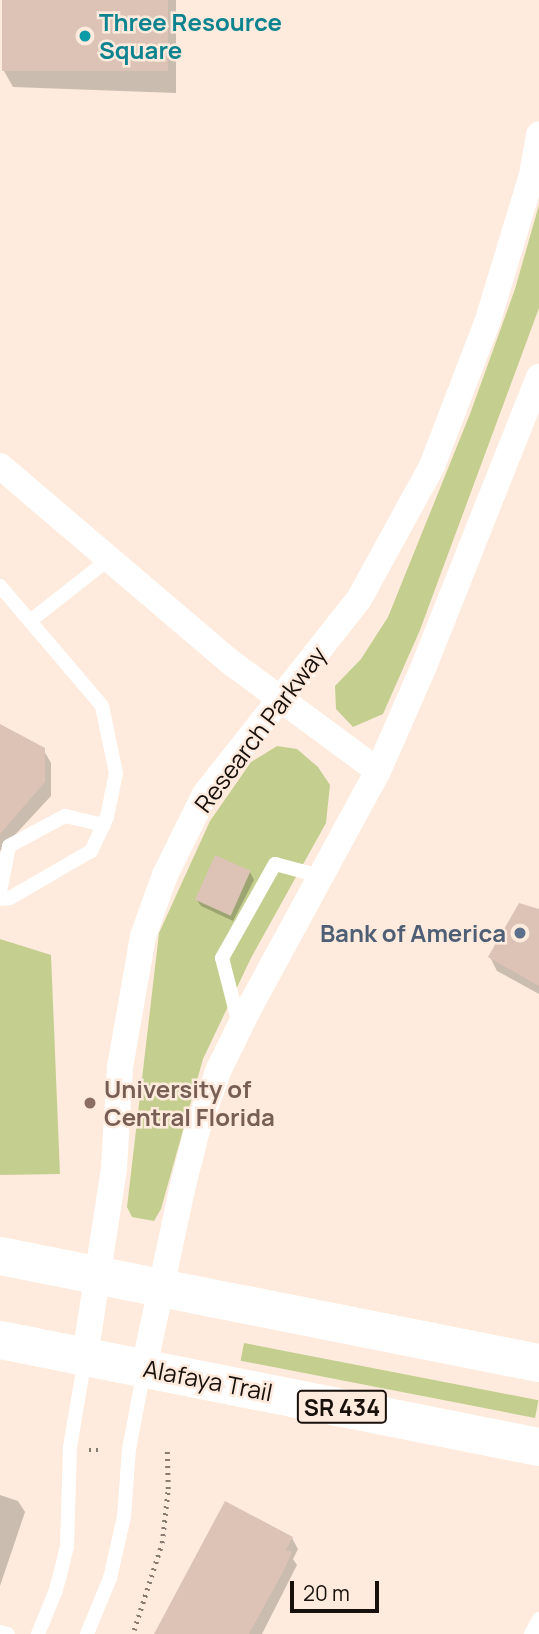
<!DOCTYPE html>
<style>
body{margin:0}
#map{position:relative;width:539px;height:1634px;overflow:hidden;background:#feebdd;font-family:Manrope,sans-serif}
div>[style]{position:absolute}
.green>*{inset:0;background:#c4cf8f;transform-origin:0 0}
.shadow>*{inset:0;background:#0003}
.building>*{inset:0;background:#dcc3b5;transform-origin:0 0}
.path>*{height:4.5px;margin-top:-2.25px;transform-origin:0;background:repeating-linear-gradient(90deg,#887b71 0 2px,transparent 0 7px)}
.lane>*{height:14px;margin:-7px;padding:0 7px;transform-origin:7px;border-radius:7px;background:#fff}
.street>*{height:26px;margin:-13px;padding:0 13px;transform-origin:13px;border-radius:13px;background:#fff}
.primary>*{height:38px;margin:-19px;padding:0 19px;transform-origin:19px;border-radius:19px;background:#fff}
.dots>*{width:19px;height:19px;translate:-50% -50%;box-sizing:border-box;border:4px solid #feebdd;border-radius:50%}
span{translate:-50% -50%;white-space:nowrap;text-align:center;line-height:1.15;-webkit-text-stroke:5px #feebdd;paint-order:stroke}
.shield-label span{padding:2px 5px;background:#feebdd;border:2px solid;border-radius:5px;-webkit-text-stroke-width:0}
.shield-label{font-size:23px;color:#18100b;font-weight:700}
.culture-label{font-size:24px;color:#0d838f;font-weight:700}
.left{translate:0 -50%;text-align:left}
.street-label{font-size:24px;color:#18100b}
.service-label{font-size:24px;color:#4e5e75;font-weight:700}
.right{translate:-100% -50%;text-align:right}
.education-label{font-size:24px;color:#785e54;font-weight:700}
.scale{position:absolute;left:290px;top:1581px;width:89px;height:32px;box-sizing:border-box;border:4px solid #18100b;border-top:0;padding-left:9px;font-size:21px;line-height:24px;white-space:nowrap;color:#18100b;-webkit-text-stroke:5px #feebdd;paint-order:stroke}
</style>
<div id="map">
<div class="green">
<i style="clip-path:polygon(539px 205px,539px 308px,420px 630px,383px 714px,353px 727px,336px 709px,335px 686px,361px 659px,388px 617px,470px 414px,515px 289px)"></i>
<i style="clip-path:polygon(277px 746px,297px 749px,318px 767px,330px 785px,326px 823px,251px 958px,203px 1059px,161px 1209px,154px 1221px,132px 1217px,127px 1207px,159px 933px,210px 821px,251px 762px)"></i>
<i style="clip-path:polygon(0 939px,51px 955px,60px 1174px,0 1175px)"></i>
<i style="left:244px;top:1343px;width:300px;height:18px;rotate:11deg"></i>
</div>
<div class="shadow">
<i style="clip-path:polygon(4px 0,176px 0,176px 93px,13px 87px,4px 71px)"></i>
<i style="clip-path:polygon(0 726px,43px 749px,51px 763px,51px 796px,0 851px)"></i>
<i style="clip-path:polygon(250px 872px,254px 880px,233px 921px,201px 906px,196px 899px)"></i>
<i style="clip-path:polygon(539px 910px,539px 994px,497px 971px,490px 957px)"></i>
<i style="clip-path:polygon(0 1495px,18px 1501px,25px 1512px,0 1586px)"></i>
<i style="clip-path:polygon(292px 1538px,298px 1549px,293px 1559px,297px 1565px,262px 1634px,156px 1634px)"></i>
</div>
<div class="building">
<i style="left:2px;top:0;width:166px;height:71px"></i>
<i style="clip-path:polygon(0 724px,45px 748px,45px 782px,0 834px)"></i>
<i style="left:215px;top:855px;width:39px;height:49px;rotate:24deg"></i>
<i style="clip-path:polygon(519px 903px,539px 909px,539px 986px,488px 957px)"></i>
<i style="clip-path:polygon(225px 1501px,293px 1537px,286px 1550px,292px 1552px,284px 1570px,249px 1634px,154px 1634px)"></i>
</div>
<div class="path">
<i style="left:89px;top:1450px;width:13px"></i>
<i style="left:134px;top:1630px;width:91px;rotate:-72.2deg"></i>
<i style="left:162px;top:1543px;width:54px;rotate:-83.7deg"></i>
<i style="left:168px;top:1489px;width:41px;rotate:-91.4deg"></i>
</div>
<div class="lane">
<i style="left:0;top:586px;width:157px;rotate:49.6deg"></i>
<i style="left:102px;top:706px;width:68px;rotate:78.2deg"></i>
<i style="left:116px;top:773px;width:45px;rotate:101.6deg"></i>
<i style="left:107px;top:817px;width:38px;rotate:115deg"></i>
<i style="left:91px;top:851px;width:94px;rotate:149.9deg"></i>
<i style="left:10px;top:898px;width:10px;rotate:174deg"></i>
<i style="left:30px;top:621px;width:100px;rotate:-38.1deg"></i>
<i style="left:0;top:892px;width:47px;rotate:-78.9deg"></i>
<i style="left:9px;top:846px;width:64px;rotate:-28.2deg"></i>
<i style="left:65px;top:816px;width:40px;rotate:13deg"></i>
<i style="left:239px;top:1024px;width:68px;rotate:-104.4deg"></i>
<i style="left:222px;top:958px;width:108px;rotate:-60.6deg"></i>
<i style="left:275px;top:864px;width:47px;rotate:14.9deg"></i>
<i style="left:0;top:1632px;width:8px;rotate:14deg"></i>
<i style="left:38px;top:1634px;width:48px;rotate:-67.8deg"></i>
<i style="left:56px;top:1590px;width:44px;rotate:-75.7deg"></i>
<i style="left:67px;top:1547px;width:100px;rotate:-88.3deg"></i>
<i style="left:70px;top:1447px;width:90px;rotate:-80.4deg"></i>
<i style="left:87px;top:1634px;width:61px;rotate:-67.7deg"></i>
<i style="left:110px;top:1578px;width:63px;rotate:-77.1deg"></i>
<i style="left:124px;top:1517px;width:68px;rotate:-85.8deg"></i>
<i style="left:129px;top:1449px;width:80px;rotate:-79.2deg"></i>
<i style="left:531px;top:1634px;width:17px;rotate:-62deg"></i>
</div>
<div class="street">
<i style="left:0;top:466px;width:306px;rotate:40.4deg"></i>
<i style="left:233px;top:664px;width:180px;rotate:36.4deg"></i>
<i style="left:85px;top:1356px;width:190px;rotate:-81.2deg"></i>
<i style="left:114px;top:1168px;width:101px;rotate:-86.6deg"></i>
<i style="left:120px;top:1067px;width:133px;rotate:-80deg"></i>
<i style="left:143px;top:936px;width:65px;rotate:-70.2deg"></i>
<i style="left:165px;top:875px;width:90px;rotate:-63.7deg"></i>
<i style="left:205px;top:794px;width:248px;rotate:-51.7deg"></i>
<i style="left:359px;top:599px;width:152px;rotate:-61.2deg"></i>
<i style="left:432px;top:466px;width:153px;rotate:-69deg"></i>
<i style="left:487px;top:323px;width:155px;rotate:-73.1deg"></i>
<i style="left:532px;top:175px;width:41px;rotate:-80.1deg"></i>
<i style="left:144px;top:1368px;width:187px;rotate:-78deg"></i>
<i style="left:183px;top:1185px;width:57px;rotate:-75.7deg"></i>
<i style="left:197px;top:1130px;width:65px;rotate:-70.2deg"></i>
<i style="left:219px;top:1069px;width:64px;rotate:-63.8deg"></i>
<i style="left:247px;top:1012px;width:274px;rotate:-61.5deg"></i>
<i style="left:378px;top:771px;width:115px;rotate:-66.3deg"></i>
<i style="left:424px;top:666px;width:311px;rotate:-68.3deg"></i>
</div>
<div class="primary">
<i style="left:0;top:1256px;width:550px;rotate:11.23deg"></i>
<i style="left:0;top:1340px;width:550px;rotate:11.23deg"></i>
</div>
<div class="dots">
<i style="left:85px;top:36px;background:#0f9aa8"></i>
<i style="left:520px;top:933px;background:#5c6f8a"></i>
<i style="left:90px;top:1103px;background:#8d6e63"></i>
</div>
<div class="shield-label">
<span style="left:342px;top:1407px">SR 434</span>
</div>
<div class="culture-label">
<span class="left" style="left:99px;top:36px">Three Resource<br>Square</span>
</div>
<div class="street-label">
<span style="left:260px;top:729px;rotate:-53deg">Research Parkway</span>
<span style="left:208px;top:1380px;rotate:11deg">Alafaya Trail</span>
</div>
<div class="service-label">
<span class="right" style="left:506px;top:933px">Bank of America</span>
</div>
<div class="education-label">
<span class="left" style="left:104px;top:1103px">University of<br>Central Florida</span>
</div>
<div class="scale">20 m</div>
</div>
